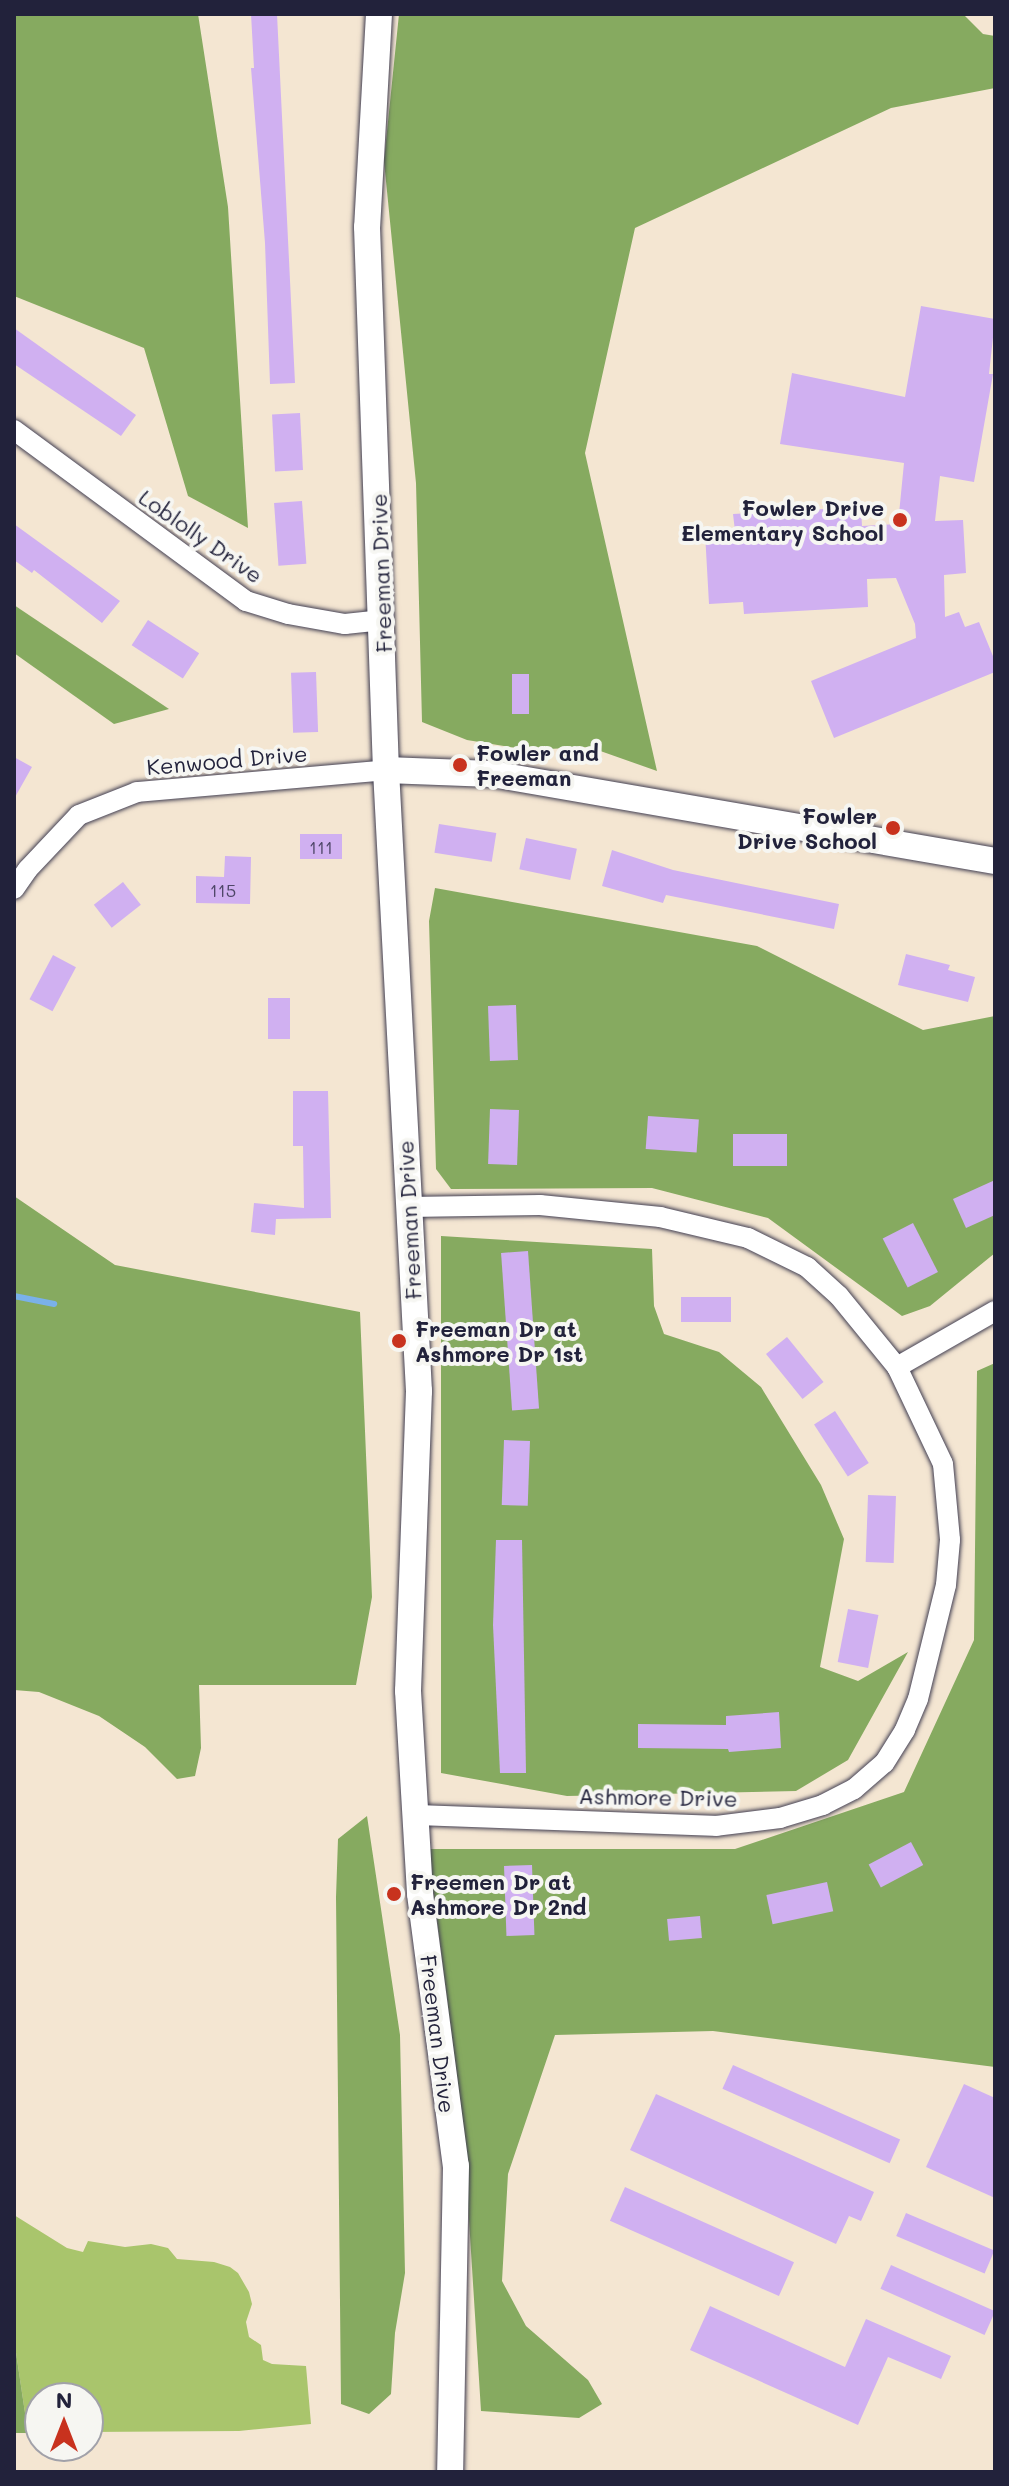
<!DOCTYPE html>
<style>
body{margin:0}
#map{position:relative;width:1009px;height:2486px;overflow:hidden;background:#f4e6d2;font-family:Mali,sans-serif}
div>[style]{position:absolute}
.green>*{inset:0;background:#a9c56c}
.forest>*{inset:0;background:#86aa60}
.stream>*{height:6px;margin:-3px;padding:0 3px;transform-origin:3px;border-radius:3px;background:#7ab1e9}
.building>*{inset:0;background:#d0b0f1;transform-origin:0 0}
.roads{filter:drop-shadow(0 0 2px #423f52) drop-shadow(0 0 2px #423f52)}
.minor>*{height:20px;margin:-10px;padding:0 10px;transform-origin:10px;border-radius:10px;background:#fff}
.tertiary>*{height:26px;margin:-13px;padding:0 13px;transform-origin:13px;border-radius:13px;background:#fff}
.dots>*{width:22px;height:22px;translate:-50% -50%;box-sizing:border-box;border:4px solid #f6f6f2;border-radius:50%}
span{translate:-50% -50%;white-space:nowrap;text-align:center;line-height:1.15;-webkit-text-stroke:8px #f6f6f2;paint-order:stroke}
.number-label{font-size:18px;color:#4e4668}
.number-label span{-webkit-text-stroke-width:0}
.poi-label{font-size:22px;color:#22223b;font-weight:700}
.right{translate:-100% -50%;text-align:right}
.left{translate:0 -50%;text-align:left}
.street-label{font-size:22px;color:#22223b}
.frame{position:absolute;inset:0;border:16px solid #22223b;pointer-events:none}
.north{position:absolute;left:24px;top:2382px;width:80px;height:80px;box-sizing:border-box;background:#f6f6f2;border:2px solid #a1a1a9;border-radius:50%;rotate:0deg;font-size:22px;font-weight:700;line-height:32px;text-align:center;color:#22223b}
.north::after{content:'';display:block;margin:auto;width:28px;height:36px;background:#c8321e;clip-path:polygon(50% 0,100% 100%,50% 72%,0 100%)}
</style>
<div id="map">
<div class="green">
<i style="clip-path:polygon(14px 2215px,67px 2248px,83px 2252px,88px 2241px,125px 2247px,151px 2244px,168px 2248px,177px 2259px,214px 2262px,230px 2267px,238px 2273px,249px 2292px,252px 2304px,246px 2322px,249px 2337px,261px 2345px,263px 2360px,272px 2364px,306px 2366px,311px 2424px,239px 2431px,88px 2432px,88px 2398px,40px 2398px,40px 2433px,28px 2433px,14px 2339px)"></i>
</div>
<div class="forest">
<i style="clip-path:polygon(14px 14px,198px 14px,228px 207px,248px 528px,188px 496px,144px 348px,14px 296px)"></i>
<i style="clip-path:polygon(399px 14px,963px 14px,983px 34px,995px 36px,995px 88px,891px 108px,635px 228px,585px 453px,657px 771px,589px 747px,528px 750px,467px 740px,422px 722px,416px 483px,384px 161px)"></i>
<i style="clip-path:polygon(14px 605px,169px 709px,114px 724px,14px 653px)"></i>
<i style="clip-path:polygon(435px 888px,757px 946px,923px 1030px,995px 1016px,995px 1253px,930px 1306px,902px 1316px,768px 1218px,652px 1188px,451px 1189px,436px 1169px,429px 921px)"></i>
<i style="clip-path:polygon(14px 1196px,115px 1265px,360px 1312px,372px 1597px,356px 1685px,199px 1685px,201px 1748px,195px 1776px,177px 1779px,145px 1747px,99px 1716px,39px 1692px,14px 1690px)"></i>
<i style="clip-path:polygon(441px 1236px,652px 1249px,654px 1306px,664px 1334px,719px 1352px,761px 1387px,821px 1485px,844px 1539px,820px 1667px,858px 1681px,908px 1652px,848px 1760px,796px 1791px,567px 1796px,441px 1773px)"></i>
<i style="clip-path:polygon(995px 1363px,995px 2067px,713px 2031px,555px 2035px,508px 2174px,502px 2281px,526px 2326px,588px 2380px,602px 2404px,579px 2418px,481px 2411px,463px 2124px,428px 1849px,735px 1849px,904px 1792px,974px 1640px,977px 1371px)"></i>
<i style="clip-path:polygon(367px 1816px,400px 2035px,405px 2273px,395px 2333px,391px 2394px,369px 2414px,341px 2404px,336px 1897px,338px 1839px)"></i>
<i style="clip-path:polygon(14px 2339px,28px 2433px,14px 2433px)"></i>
</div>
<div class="stream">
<i style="left:14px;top:1296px;width:41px;rotate:11.3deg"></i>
</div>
<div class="building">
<i style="clip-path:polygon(251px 14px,277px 14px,295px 383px,270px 384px,265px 243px,251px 68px,254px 68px)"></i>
<i style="clip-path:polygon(921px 306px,995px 319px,989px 374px,993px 374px,974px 482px,940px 476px,935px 521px,963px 520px,966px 573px,944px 575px,945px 617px,959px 612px,965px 627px,979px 622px,995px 661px,995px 672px,834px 738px,811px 681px,916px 638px,915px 624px,896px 578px,867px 579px,868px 607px,744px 614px,743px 602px,709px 604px,705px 533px,735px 531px,733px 514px,861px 507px,862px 526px,898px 524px,904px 463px,780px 444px,792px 373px,905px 397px)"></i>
<i style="clip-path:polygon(14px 328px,136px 415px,121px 436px,14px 364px)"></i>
<i style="left:300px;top:413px;width:57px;height:28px;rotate:87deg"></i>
<i style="left:302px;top:501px;width:63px;height:28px;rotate:86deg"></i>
<i style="clip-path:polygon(14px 524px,120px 601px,102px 623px,34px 570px,32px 573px,14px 560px)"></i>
<i style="left:148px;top:620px;width:61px;height:30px;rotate:33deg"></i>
<i style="left:316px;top:672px;width:60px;height:25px;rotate:88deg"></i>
<i style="left:512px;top:674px;width:17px;height:40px"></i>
<i style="clip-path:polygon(14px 757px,32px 767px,14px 799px)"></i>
<i style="left:439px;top:824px;width:58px;height:29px;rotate:9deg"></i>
<i style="left:300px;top:834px;width:42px;height:25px"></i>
<i style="left:526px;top:838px;width:52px;height:32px;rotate:12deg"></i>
<i style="clip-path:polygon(612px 850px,673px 870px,839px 904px,834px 929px,666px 895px,663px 903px,602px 886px)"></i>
<i style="clip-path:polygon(225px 856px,251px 857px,250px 904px,196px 903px,196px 876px,224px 877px)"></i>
<i style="left:123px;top:882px;width:29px;height:37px;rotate:52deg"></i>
<i style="clip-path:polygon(906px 954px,950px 965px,948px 970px,975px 977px,968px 1002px,898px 985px)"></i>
<i style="left:53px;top:955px;width:26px;height:50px;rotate:28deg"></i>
<i style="left:268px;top:998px;width:22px;height:41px"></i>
<i style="left:516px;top:1005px;width:55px;height:28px;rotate:88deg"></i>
<i style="clip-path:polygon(293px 1091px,328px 1091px,331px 1218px,276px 1219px,275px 1235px,251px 1232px,254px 1203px,304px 1208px,303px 1146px,293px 1146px)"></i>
<i style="left:490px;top:1109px;width:29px;height:55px;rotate:2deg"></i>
<i style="left:648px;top:1116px;width:51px;height:33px;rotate:4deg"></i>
<i style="left:733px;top:1134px;width:54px;height:32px"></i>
<i style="clip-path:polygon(995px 1180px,995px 1215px,966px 1228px,953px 1199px)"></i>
<i style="left:913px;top:1223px;width:55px;height:34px;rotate:63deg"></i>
<i style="left:528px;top:1251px;width:158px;height:27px;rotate:86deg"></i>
<i style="left:681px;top:1297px;width:50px;height:25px"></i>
<i style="left:787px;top:1337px;width:58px;height:27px;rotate:51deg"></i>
<i style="left:835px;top:1411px;width:62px;height:25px;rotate:57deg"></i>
<i style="left:504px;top:1440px;width:26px;height:65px;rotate:2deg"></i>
<i style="left:868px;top:1495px;width:28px;height:67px;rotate:2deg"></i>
<i style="clip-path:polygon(496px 1540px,522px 1540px,526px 1773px,500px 1773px,493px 1625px)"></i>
<i style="left:848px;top:1609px;width:31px;height:54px;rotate:11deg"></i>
<i style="clip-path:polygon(779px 1712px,781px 1748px,729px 1752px,728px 1749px,638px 1748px,638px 1724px,726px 1725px,726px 1716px)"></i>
<i style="left:911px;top:1842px;width:26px;height:48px;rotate:62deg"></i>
<i style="left:532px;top:1865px;width:70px;height:28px;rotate:88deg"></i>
<i style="left:827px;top:1882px;width:30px;height:62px;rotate:78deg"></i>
<i style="left:700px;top:1916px;width:22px;height:33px;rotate:85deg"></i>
<i style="left:733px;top:2065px;width:183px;height:26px;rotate:24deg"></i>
<i style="clip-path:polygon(964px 2084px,995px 2098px,995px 2198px,926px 2167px)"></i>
<i style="clip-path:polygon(656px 2094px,874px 2192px,861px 2221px,849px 2216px,836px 2244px,630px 2150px)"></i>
<i style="left:625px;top:2187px;width:185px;height:37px;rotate:24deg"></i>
<i style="left:906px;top:2213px;width:96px;height:25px;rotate:23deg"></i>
<i style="left:891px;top:2265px;width:114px;height:26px;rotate:24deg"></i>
<i style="clip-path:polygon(710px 2306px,845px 2367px,866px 2319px,951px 2356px,941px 2379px,888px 2357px,858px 2425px,690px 2350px)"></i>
</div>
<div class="roads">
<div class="minor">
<i style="left:14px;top:430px;width:288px;rotate:36.4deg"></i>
<i style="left:246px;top:601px;width:44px;rotate:17.2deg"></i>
<i style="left:288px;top:614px;width:58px;rotate:10deg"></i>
<i style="left:345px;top:624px;width:38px;rotate:-6deg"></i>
<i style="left:14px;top:889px;width:24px;rotate:-55deg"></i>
<i style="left:28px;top:869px;width:74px;rotate:-46.6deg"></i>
<i style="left:79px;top:815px;width:62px;rotate:-21.6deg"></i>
<i style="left:137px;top:792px;width:250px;rotate:-5deg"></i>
<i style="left:408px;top:1207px;width:132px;rotate:-0.9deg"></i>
<i style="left:540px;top:1205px;width:121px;rotate:5.7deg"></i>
<i style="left:660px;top:1217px;width:90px;rotate:13.4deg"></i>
<i style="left:748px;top:1238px;width:66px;rotate:26.2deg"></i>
<i style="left:807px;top:1267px;width:43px;rotate:42.2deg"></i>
<i style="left:839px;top:1296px;width:92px;rotate:50.8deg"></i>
<i style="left:897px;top:1367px;width:107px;rotate:64.6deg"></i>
<i style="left:943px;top:1464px;width:76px;rotate:84.7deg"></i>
<i style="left:950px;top:1540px;width:45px;rotate:95.1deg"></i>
<i style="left:946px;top:1585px;width:117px;rotate:103.8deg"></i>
<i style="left:918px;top:1699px;width:34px;rotate:113deg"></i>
<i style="left:905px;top:1730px;width:39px;rotate:122deg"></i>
<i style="left:884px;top:1763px;width:40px;rotate:139deg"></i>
<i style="left:854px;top:1789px;width:35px;rotate:153deg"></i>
<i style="left:823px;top:1805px;width:45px;rotate:163.2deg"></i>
<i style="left:780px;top:1818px;width:64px;rotate:172.9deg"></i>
<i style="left:716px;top:1826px;width:303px;rotate:-177.9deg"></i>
<i style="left:897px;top:1367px;width:113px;rotate:-29.7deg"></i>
</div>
<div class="tertiary">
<i style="left:379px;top:14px;width:213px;rotate:93.2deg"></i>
<i style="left:367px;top:227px;width:543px;rotate:88deg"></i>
<i style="left:386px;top:770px;width:622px;rotate:86.96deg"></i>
<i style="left:419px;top:1391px;width:300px;rotate:92.1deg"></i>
<i style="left:408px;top:1691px;width:203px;rotate:86.6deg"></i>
<i style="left:420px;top:1894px;width:274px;rotate:82.5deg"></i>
<i style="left:456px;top:2166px;width:306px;rotate:91.1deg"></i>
<i style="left:386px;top:770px;width:106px;rotate:2.2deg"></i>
<i style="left:492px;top:774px;width:510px;rotate:9.81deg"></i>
</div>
</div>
<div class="dots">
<i style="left:900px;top:520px;background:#c8321e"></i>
<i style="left:460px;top:765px;background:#c8321e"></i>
<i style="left:893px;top:828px;background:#c8321e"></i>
<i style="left:399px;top:1341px;background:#c8321e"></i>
<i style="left:394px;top:1894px;background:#c8321e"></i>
</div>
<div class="number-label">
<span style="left:321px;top:847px">111</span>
<span style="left:223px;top:890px">115</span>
</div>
<div class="poi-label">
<span class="right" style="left:884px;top:520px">Fowler Drive<br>Elementary School</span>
<span class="left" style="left:476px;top:765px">Fowler and<br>Freeman</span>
<span class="right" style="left:877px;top:828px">Fowler<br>Drive School</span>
<span class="left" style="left:415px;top:1341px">Freeman Dr at<br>Ashmore Dr 1st</span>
<span class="left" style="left:410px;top:1894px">Freemen Dr at<br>Ashmore Dr 2nd</span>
</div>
<div class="street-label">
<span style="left:201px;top:536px;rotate:35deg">Loblolly Drive</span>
<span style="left:381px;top:573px;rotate:-92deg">Freeman Drive</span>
<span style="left:227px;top:760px;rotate:-5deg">Kenwood Drive</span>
<span style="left:409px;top:1220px;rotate:-93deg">Freeman Drive</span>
<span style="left:658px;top:1797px;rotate:1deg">Ashmore Drive</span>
<span style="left:438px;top:2034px;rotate:83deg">Freeman Drive</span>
</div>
<div class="frame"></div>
<div class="north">N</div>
</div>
